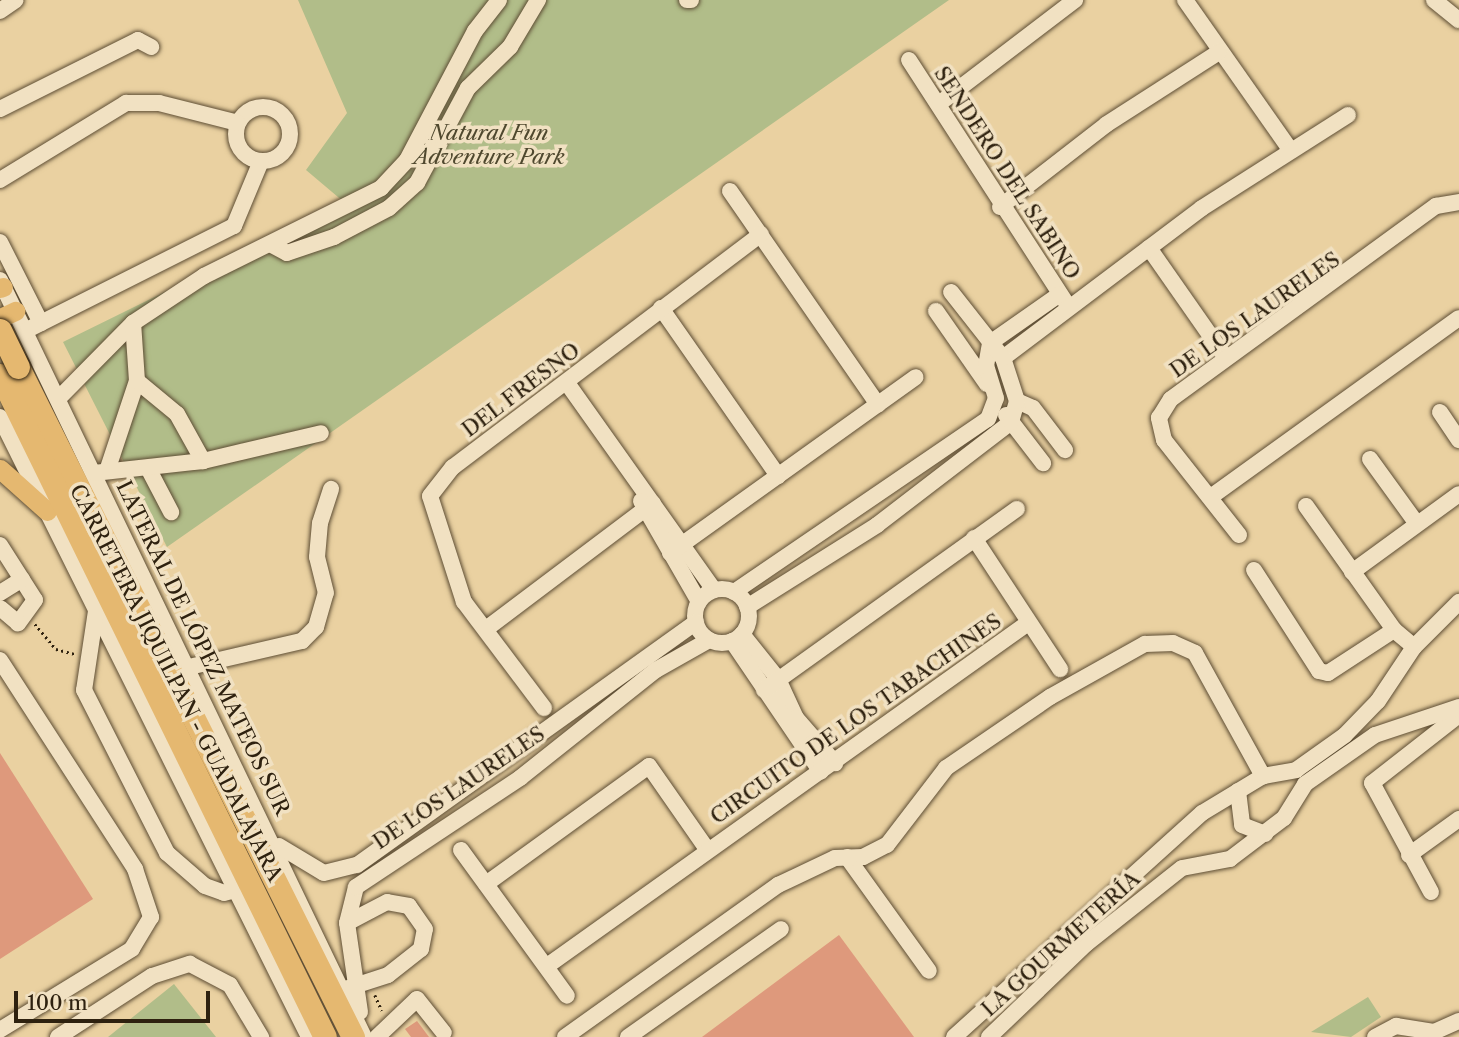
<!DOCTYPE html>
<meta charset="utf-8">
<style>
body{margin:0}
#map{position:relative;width:1459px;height:1037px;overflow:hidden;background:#ead1a1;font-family:"Libre Caslon Text",serif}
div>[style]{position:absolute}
.green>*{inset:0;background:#b1bd89}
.building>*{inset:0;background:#de997c}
.path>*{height:2.5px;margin-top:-1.25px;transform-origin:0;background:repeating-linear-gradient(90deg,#2e210f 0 2px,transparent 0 5.5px)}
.roads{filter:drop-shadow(0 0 2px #5d4d34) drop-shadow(0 0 2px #5d4d34)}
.minor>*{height:16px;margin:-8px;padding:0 8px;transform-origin:8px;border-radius:8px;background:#f1e1c2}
.minor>.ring{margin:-8px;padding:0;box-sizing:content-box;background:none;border:16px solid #f1e1c2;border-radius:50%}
.major>*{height:19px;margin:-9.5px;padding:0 9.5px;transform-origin:9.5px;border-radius:9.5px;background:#e5b870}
.highway>*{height:23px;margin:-11.5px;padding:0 11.5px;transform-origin:11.5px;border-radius:11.5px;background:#e5b870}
.bridges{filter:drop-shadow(0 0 2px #2e210f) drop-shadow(0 0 2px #2e210f)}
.highway-bridge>*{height:23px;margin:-11.5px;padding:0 11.5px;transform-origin:11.5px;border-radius:11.5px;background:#e5b870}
span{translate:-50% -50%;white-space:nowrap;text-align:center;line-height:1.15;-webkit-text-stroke:7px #f1e1c2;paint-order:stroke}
.park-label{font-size:21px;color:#4f482e;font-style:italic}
.street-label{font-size:21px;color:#2e210f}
.scale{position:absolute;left:14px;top:991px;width:196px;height:32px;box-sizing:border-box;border:4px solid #2e210f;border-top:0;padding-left:9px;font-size:21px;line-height:24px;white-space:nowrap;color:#2e210f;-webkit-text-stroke:5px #f1e1c2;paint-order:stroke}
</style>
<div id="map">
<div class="green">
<i style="clip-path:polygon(298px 0,949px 0,167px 547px,63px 342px,254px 248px,351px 208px,306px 170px,347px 113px)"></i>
<i style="clip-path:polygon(174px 984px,216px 1037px,108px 1037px)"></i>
<i style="clip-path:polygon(1368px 997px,1381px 1017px,1351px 1037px,1311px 1032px)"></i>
</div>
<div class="building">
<i style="clip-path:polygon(0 753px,93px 899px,0 959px)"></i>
<i style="clip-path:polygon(839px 935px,914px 1037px,702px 1037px)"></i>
<i style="clip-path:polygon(417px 1021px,429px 1037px,411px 1037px,405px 1029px)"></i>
</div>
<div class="path">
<i style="left:35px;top:624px;width:33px;rotate:50deg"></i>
<i style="left:56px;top:649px;width:20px;rotate:15deg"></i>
<i style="left:375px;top:995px;width:17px;rotate:66deg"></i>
</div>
<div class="roads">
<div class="minor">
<i style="left:687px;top:0;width:4px"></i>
<i style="left:1185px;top:0;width:184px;rotate:54.9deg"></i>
<i style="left:1434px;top:0;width:32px;rotate:39deg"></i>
<i style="left:0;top:11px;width:19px;rotate:-35deg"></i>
<i style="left:909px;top:60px;width:287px;rotate:57.1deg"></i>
<i style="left:940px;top:103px;width:170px;rotate:-37.3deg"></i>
<i class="ring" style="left:236px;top:107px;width:38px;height:38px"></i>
<i style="left:0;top:109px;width:154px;rotate:-26.6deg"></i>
<i style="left:138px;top:40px;width:15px;rotate:28deg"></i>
<i style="left:0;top:180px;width:148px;rotate:-31.4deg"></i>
<i style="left:126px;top:103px;width:33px"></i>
<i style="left:159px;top:103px;width:81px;rotate:14.2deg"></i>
<i style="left:730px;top:191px;width:260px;rotate:55.3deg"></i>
<i style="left:1000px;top:207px;width:135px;rotate:-37.8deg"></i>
<i style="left:1107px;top:124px;width:133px;rotate:-32.7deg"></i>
<i style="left:0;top:242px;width:91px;rotate:63.2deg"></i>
<i style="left:270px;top:244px;width:19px;rotate:28deg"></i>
<i style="left:287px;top:253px;width:50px;rotate:-18.8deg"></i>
<i style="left:334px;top:237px;width:62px;rotate:-27.8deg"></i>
<i style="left:389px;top:208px;width:38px;rotate:-42deg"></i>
<i style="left:417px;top:183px;width:108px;rotate:-61.8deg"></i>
<i style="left:468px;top:88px;width:59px;rotate:-44.3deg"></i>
<i style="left:510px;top:47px;width:55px;rotate:-59.2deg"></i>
<i style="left:1149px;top:248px;width:134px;rotate:55deg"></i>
<i style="left:0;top:280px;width:840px;rotate:64.32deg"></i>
<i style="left:661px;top:308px;width:205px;rotate:55.1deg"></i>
<i style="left:936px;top:311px;width:89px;rotate:55.1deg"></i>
<i style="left:25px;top:331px;width:234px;rotate:-26.7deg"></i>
<i style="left:234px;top:226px;width:70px;rotate:-67.4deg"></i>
<i style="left:1003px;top:358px;width:249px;rotate:-37deg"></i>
<i style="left:1202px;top:208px;width:173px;rotate:-32.5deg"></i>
<i style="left:137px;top:381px;width:52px;rotate:39.5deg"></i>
<i style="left:177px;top:414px;width:54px;rotate:61deg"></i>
<i style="left:567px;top:383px;width:254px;rotate:54.6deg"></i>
<i style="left:58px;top:399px;width:107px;rotate:-45.4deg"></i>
<i style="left:133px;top:323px;width:85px;rotate:-33.5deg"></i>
<i style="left:204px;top:276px;width:198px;rotate:-26.4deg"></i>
<i style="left:381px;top:188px;width:38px;rotate:-47deg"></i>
<i style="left:407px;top:160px;width:146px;rotate:-62.2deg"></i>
<i style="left:475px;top:31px;width:39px;rotate:-52deg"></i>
<i style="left:1017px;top:401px;width:17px;rotate:24deg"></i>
<i style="left:1033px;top:408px;width:53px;rotate:52.7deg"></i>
<i style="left:1440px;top:412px;width:34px;rotate:56deg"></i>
<i style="left:1006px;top:415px;width:61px;rotate:52.4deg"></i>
<i style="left:0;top:417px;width:693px;rotate:63.51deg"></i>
<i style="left:1370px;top:459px;width:80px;rotate:54.1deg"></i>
<i style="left:148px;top:468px;width:50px;rotate:62.4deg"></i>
<i style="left:107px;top:471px;width:95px;rotate:-71.6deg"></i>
<i style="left:137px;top:381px;width:58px;rotate:-93.9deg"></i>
<i style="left:94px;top:473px;width:110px;rotate:-6.3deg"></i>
<i style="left:203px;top:461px;width:121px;rotate:-13.3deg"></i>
<i style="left:1212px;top:496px;width:304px;rotate:-35.8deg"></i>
<i style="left:641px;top:501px;width:116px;rotate:60.1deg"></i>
<i style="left:1306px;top:506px;width:152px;rotate:54.6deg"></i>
<i style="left:1394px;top:630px;width:26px;rotate:40deg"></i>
<i style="left:1239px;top:535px;width:121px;rotate:-128.3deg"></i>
<i style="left:1164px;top:440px;width:23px;rotate:-103deg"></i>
<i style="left:1159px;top:418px;width:22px;rotate:-58deg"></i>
<i style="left:1171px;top:399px;width:328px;rotate:-36.1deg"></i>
<i style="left:1436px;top:206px;width:23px;rotate:-10deg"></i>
<i style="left:974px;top:538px;width:157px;rotate:56.7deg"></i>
<i style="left:0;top:545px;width:65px;rotate:57.5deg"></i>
<i style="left:35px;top:600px;width:29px;rotate:126deg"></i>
<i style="left:18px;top:623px;width:23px;rotate:-140deg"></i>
<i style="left:670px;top:553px;width:302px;rotate:-35.6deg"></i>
<i style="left:1254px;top:570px;width:120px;rotate:57.2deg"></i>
<i style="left:1319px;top:671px;width:9px;rotate:13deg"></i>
<i style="left:1328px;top:673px;width:79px;rotate:-33.1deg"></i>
<i style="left:1352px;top:572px;width:132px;rotate:-36.1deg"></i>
<i class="ring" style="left:695px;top:589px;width:38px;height:38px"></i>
<i style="left:734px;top:592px;width:307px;rotate:-34.3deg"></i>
<i style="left:988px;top:419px;width:22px;rotate:-69deg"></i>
<i style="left:996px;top:398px;width:34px;rotate:-107deg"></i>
<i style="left:986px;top:366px;width:23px;rotate:-80deg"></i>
<i style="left:990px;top:343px;width:85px;rotate:-35deg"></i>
<i style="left:0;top:593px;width:26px;rotate:-32deg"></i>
<i style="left:747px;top:607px;width:154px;rotate:-32.2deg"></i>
<i style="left:877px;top:525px;width:169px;rotate:-37.5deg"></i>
<i style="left:1011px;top:422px;width:22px;rotate:-74deg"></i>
<i style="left:1017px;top:401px;width:45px;rotate:-108deg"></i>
<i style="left:1003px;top:358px;width:84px;rotate:-128.2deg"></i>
<i style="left:96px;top:611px;width:80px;rotate:98.6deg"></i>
<i style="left:84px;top:690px;width:183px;rotate:63deg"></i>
<i style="left:167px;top:853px;width:50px;rotate:41deg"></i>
<i style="left:205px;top:886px;width:20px;rotate:20deg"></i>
<i style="left:224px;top:893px;width:12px;rotate:-14deg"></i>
<i style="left:486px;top:629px;width:209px;rotate:-37deg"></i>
<i style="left:742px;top:634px;width:58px;rotate:51.3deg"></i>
<i style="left:778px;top:679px;width:43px;rotate:65.2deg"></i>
<i style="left:796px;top:718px;width:60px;rotate:49.1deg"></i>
<i style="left:732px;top:641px;width:158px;rotate:55.8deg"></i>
<i style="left:0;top:660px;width:249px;rotate:57.1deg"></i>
<i style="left:135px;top:869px;width:51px;rotate:71.6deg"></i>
<i style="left:151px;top:917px;width:37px;rotate:121deg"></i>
<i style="left:132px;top:949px;width:155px;rotate:148.5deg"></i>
<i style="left:189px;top:667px;width:116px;rotate:-13deg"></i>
<i style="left:302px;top:641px;width:20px;rotate:-45deg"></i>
<i style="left:316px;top:627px;width:35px;rotate:-74deg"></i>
<i style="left:326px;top:593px;width:37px;rotate:-104deg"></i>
<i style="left:317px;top:557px;width:34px;rotate:-85deg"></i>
<i style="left:320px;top:523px;width:36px;rotate:-72deg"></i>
<i style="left:764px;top:690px;width:311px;rotate:-35.6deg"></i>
<i style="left:544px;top:708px;width:133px;rotate:-127deg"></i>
<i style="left:464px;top:602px;width:111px;rotate:-107.8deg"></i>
<i style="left:430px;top:496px;width:37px;rotate:-52deg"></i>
<i style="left:453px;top:467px;width:386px;rotate:-37.1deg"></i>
<i style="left:1238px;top:791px;width:34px;rotate:83deg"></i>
<i style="left:1242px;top:825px;width:25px;rotate:21deg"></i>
<i style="left:279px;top:846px;width:52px;rotate:31deg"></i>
<i style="left:324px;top:873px;width:34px;rotate:-14deg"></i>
<i style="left:357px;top:865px;width:417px;rotate:-35.6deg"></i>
<i style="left:461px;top:850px;width:180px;rotate:54deg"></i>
<i style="left:1409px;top:855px;width:62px;rotate:-35.8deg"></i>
<i style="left:847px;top:857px;width:140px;rotate:54.3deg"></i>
<i style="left:486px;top:884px;width:201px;rotate:-35.9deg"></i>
<i style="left:649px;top:766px;width:101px;rotate:55.1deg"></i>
<i style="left:1431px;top:892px;width:124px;rotate:-118.4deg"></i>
<i style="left:1372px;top:783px;width:110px;rotate:-38deg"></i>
<i style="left:547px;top:966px;width:591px;rotate:-35.49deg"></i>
<i style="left:345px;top:989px;width:45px;rotate:-18deg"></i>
<i style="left:388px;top:975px;width:42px;rotate:-38.2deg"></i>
<i style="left:421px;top:949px;width:20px;rotate:-79deg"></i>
<i style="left:425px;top:929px;width:28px;rotate:-125deg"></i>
<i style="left:409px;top:906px;width:22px;rotate:-170deg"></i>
<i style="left:387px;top:902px;width:45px;rotate:152.3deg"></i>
<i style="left:360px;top:1012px;width:90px;rotate:-98.3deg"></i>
<i style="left:347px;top:923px;width:37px;rotate:-76deg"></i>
<i style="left:356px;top:887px;width:197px;rotate:-33.6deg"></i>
<i style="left:520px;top:778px;width:174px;rotate:-38.5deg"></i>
<i style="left:656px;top:670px;width:61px;rotate:-29.5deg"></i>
<i style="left:58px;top:1037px;width:112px;rotate:-33deg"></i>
<i style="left:152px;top:976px;width:40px;rotate:-18deg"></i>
<i style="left:190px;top:964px;width:45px;rotate:27.7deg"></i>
<i style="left:230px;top:985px;width:61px;rotate:59.2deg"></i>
<i style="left:377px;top:1037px;width:55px;rotate:-43.5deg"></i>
<i style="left:417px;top:999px;width:43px;rotate:51.5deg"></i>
<i style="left:565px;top:1037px;width:262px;rotate:-35.5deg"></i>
<i style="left:778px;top:885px;width:63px;rotate:-25.3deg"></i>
<i style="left:835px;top:858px;width:28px;rotate:-2deg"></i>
<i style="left:863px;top:857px;width:27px;rotate:-27deg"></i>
<i style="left:887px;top:845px;width:97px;rotate:-52.5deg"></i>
<i style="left:946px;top:768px;width:126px;rotate:-34.3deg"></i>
<i style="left:1050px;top:697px;width:109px;rotate:-29.2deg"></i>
<i style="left:1145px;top:644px;width:28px;rotate:-2deg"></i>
<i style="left:1173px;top:643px;width:24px;rotate:24deg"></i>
<i style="left:1195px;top:653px;width:141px;rotate:61.1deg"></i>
<i style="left:628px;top:1037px;width:187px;rotate:-35.2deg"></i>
<i style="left:954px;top:1037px;width:334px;rotate:-42.1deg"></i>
<i style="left:1202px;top:813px;width:71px;rotate:-31.2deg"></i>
<i style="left:1263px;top:776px;width:34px;rotate:-10deg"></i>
<i style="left:1296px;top:770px;width:60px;rotate:-35.5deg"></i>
<i style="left:1345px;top:735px;width:47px;rotate:-45.9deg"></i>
<i style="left:1378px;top:701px;width:65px;rotate:-56.3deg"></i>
<i style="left:1414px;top:647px;width:64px;rotate:-45deg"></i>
<i style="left:989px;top:1037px;width:134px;rotate:-43.8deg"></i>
<i style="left:1086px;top:944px;width:122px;rotate:-38.4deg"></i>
<i style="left:1182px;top:868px;width:49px;rotate:-10.6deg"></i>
<i style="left:1230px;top:859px;width:68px;rotate:-37.2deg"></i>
<i style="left:1284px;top:818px;width:40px;rotate:-58deg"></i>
<i style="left:1305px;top:784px;width:85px;rotate:-35deg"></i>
<i style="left:1375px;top:735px;width:89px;rotate:-18.4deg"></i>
<i style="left:1375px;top:1037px;width:24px;rotate:-28deg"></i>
<i style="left:1396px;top:1026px;width:38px;rotate:9deg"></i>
<i style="left:1434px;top:1032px;width:27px;rotate:-24deg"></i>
</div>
<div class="major">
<i style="left:0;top:288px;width:3px;rotate:-18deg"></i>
<i style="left:0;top:318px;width:17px;rotate:-25deg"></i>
<i style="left:0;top:469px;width:63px;rotate:41.8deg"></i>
</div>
<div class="highway">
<i style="left:18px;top:367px;width:749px;rotate:63.43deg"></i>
<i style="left:0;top:375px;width:737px;rotate:63.85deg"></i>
</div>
</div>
<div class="bridges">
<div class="highway-bridge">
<i style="left:0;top:330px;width:41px;rotate:64.1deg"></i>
</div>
</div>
<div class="park-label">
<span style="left:489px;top:145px">Natural Fun<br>Adventure Park</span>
</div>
<div class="street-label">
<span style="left:1007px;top:173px;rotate:57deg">SENDERO DEL SABINO</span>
<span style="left:1255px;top:315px;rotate:-35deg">DE LOS LAURELES</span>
<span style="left:521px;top:390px;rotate:-37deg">DEL FRESNO</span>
<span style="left:203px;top:648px;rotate:64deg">LATERAL DE LÓPEZ MATEOS SUR</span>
<span style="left:176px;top:683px;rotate:63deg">CARRETERA JIQUILPAN - GUADALAJARA</span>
<span style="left:856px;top:719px;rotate:-35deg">CIRCUITO DE LOS TABACHINES</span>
<span style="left:459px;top:788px;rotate:-34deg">DE LOS LAURELES</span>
<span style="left:1061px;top:944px;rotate:-42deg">LA GOURMETERÍA</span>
</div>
<div class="scale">100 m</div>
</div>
